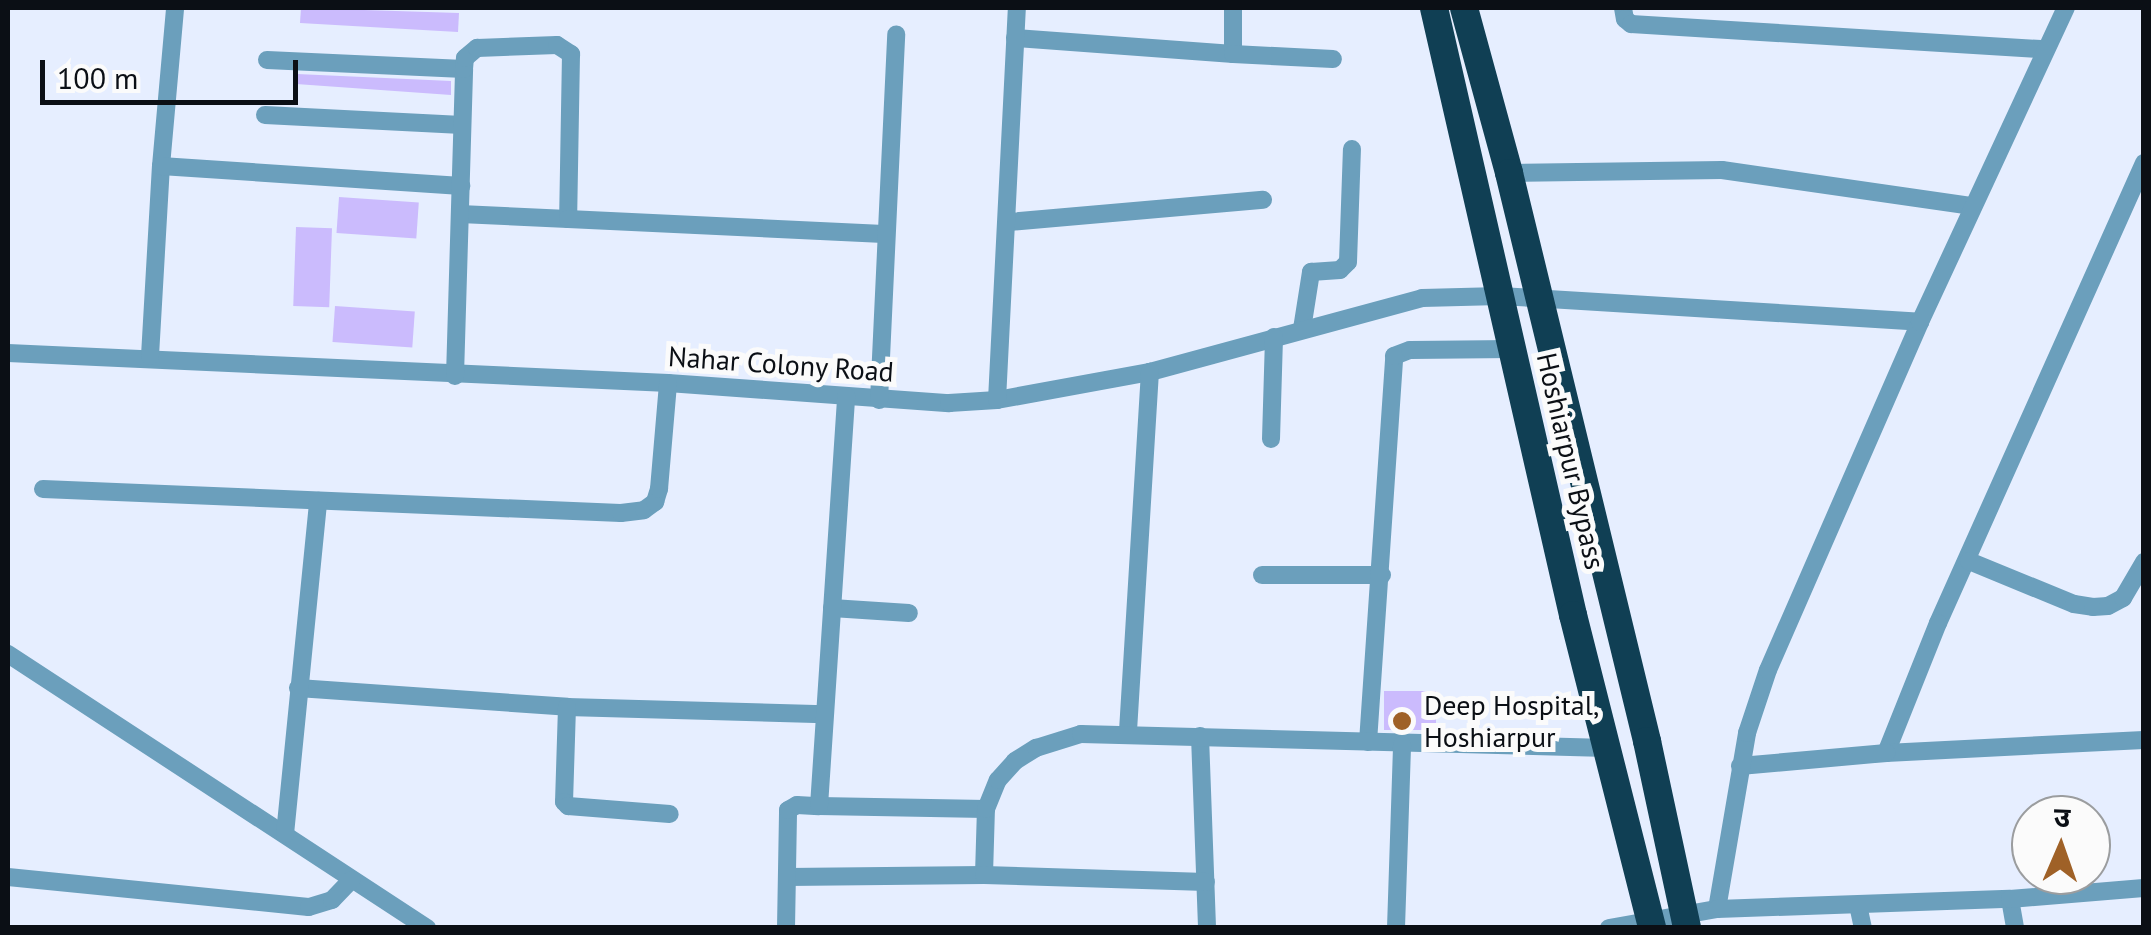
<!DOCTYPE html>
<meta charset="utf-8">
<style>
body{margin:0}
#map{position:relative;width:2151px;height:935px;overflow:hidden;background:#e6eeff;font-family:"PT Sans","Noto Sans Devanagari",sans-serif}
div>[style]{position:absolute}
.building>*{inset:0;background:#cbbbfd;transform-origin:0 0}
.minor>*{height:18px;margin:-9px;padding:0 9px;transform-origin:9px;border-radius:9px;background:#6b9fbc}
.highway>*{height:28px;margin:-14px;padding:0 14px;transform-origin:14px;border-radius:14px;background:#103f54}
.dots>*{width:28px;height:28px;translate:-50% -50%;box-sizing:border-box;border:5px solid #fbfbfb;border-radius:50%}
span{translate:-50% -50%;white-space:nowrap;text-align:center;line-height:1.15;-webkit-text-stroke:10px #fbfbfb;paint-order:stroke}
.street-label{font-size:28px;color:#0b0f15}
.poi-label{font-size:28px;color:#0b0f15}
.left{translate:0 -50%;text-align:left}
.frame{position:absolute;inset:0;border:10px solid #0b0f15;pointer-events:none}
.north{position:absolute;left:2011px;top:795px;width:100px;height:100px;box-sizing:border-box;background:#fbfbfb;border:2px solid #9b9d9f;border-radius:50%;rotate:2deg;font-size:28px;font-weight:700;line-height:40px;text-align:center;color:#0b0f15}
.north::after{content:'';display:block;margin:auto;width:35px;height:45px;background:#9f6127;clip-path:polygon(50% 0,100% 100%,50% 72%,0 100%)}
.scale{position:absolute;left:40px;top:60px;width:258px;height:45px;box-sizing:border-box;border:5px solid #0b0f15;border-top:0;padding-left:12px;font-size:30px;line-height:35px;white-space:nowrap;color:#0b0f15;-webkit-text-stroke:8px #fbfbfb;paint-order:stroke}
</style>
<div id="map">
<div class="building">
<i style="clip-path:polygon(301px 8px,459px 13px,458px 32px,300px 23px)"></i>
<i style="clip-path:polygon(297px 74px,451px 81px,451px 95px,296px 84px)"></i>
<i style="left:339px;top:197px;width:80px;height:36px;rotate:4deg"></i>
<i style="left:296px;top:227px;width:36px;height:79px;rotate:2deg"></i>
<i style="left:335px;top:306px;width:80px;height:36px;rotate:4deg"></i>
<i style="left:1384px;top:691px;width:52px;height:39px"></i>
</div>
<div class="minor">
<i style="left:1623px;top:8px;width:11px;rotate:80deg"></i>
<i style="left:1625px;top:19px;width:8px;rotate:40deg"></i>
<i style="left:1631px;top:24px;width:415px;rotate:3.5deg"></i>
<i style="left:1015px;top:38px;width:219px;rotate:4.2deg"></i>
<i style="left:1233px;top:54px;width:46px;rotate:-90deg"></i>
<i style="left:1233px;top:54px;width:100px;rotate:2.9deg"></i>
<i style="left:267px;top:60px;width:197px;rotate:2.6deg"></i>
<i style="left:265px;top:115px;width:197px;rotate:2.9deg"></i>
<i style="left:2144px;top:163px;width:504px;rotate:114.12deg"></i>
<i style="left:1938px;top:623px;width:140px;rotate:111.8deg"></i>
<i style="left:1886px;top:753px;width:258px;rotate:-2.9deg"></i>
<i style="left:161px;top:166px;width:159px;rotate:-84.9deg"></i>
<i style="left:1509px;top:173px;width:213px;rotate:-0.8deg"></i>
<i style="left:1722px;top:170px;width:253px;rotate:8.2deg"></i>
<i style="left:460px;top:214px;width:108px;rotate:2.7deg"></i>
<i style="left:1009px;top:222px;width:255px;rotate:-5deg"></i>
<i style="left:1302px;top:329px;width:58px;rotate:-81deg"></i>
<i style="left:1311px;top:272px;width:29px;rotate:-4deg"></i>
<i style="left:1340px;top:270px;width:11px;rotate:-45deg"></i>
<i style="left:1348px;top:262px;width:113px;rotate:-88deg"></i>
<i style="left:8px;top:353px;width:661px;rotate:2.6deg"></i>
<i style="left:668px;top:383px;width:282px;rotate:4.1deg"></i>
<i style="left:949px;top:403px;width:48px;rotate:-3.6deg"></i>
<i style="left:997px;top:400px;width:156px;rotate:-10.4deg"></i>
<i style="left:1150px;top:372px;width:282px;rotate:-15.2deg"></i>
<i style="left:1422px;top:298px;width:78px;rotate:-1.5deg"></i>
<i style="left:1500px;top:296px;width:421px;rotate:3.5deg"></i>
<i style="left:150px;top:356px;width:190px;rotate:-86.7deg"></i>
<i style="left:161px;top:166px;width:301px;rotate:3.8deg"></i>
<i style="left:455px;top:376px;width:307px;rotate:-88.3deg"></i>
<i style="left:464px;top:69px;width:11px;rotate:-85deg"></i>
<i style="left:465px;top:58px;width:16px;rotate:-40deg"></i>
<i style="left:477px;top:48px;width:80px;rotate:-2.1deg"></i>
<i style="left:557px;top:45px;width:17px;rotate:33deg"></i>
<i style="left:571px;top:54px;width:165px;rotate:91deg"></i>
<i style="left:568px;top:219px;width:316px;rotate:2.7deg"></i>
<i style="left:879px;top:400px;width:366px;rotate:-87.3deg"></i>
<i style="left:997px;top:400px;width:393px;rotate:-87.1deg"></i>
<i style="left:1271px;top:439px;width:102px;rotate:-88.3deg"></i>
<i style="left:43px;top:489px;width:578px;rotate:2.38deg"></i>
<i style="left:621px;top:513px;width:23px;rotate:-7deg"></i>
<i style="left:644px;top:510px;width:14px;rotate:-36deg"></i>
<i style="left:655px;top:502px;width:14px;rotate:-73deg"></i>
<i style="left:659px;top:489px;width:106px;rotate:-85.1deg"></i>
<i style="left:1969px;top:561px;width:113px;rotate:22.3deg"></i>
<i style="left:2074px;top:604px;width:19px;rotate:9deg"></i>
<i style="left:2093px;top:607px;width:15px;rotate:-4deg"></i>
<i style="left:2108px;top:606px;width:17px;rotate:-28deg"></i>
<i style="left:2123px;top:598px;width:42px;rotate:-59.7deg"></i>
<i style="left:1262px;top:575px;width:120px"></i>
<i style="left:832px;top:608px;width:77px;rotate:3.7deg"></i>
<i style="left:8px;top:654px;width:501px;rotate:33.18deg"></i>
<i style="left:298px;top:688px;width:270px;rotate:4deg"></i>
<i style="left:567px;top:707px;width:257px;rotate:1.6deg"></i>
<i style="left:567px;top:707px;width:95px;rotate:91.8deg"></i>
<i style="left:564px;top:802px;width:6px;rotate:45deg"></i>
<i style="left:568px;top:806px;width:102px;rotate:4.5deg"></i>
<i style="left:1128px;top:731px;width:360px;rotate:-86.5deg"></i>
<i style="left:1200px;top:736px;width:192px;rotate:87.9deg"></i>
<i style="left:1368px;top:742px;width:387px;rotate:-86.1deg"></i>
<i style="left:1394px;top:356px;width:17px;rotate:-21deg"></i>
<i style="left:1410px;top:350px;width:102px;rotate:-0.6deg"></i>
<i style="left:1740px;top:766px;width:147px;rotate:-5.1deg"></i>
<i style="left:819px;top:806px;width:167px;rotate:1deg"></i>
<i style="left:285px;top:834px;width:335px;rotate:-84.3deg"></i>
<i style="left:984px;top:875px;width:66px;rotate:-88.3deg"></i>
<i style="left:986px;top:809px;width:31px;rotate:-68deg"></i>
<i style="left:998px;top:780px;width:25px;rotate:-48deg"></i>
<i style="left:1015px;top:761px;width:25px;rotate:-32deg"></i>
<i style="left:1036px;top:748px;width:47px;rotate:-17.3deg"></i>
<i style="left:1081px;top:734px;width:526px;rotate:1.52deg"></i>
<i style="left:8px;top:877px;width:302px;rotate:5.7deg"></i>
<i style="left:309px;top:907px;width:24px;rotate:-17deg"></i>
<i style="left:332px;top:900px;width:28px;rotate:-46deg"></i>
<i style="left:787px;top:877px;width:197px;rotate:-0.6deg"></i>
<i style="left:984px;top:875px;width:222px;rotate:1.8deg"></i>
<i style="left:2010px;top:899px;width:29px;rotate:80deg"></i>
<i style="left:1858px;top:905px;width:24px;rotate:78deg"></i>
<i style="left:1717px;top:909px;width:179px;rotate:-80.3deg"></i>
<i style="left:1747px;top:733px;width:66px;rotate:-71.6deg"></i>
<i style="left:1768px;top:670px;width:380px;rotate:-66.4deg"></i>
<i style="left:1920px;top:322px;width:346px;rotate:-65.1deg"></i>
<i style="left:786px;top:928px;width:118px;rotate:-89deg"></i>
<i style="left:788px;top:810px;width:10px;rotate:-29deg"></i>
<i style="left:797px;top:805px;width:22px;rotate:3deg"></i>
<i style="left:819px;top:806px;width:411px;rotate:-86.2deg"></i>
<i style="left:1396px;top:928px;width:183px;rotate:-88.1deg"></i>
<i style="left:1609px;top:928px;width:110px;rotate:-10deg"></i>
<i style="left:1717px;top:909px;width:293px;rotate:-2deg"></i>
<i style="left:2010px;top:899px;width:134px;rotate:-4.7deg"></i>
</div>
<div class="highway">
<i style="left:1434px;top:8px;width:623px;rotate:77.1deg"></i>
<i style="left:1573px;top:615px;width:323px;rotate:75.8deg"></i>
<i style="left:1464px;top:8px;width:171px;rotate:74.7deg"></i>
<i style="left:1509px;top:173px;width:585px;rotate:76.34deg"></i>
<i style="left:1647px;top:741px;width:191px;rotate:77.9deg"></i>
</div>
<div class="dots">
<i style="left:1402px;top:721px;background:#9f6127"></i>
</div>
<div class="street-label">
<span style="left:781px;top:364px;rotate:4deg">Nahar Colony Road</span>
<span style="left:1571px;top:461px;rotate:77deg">Hoshiarpur Bypass</span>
</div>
<div class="poi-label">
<span class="left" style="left:1424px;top:721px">Deep Hospital,<br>Hoshiarpur</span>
</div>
<div class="frame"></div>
<div class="north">उ</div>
<div class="scale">100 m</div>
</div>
